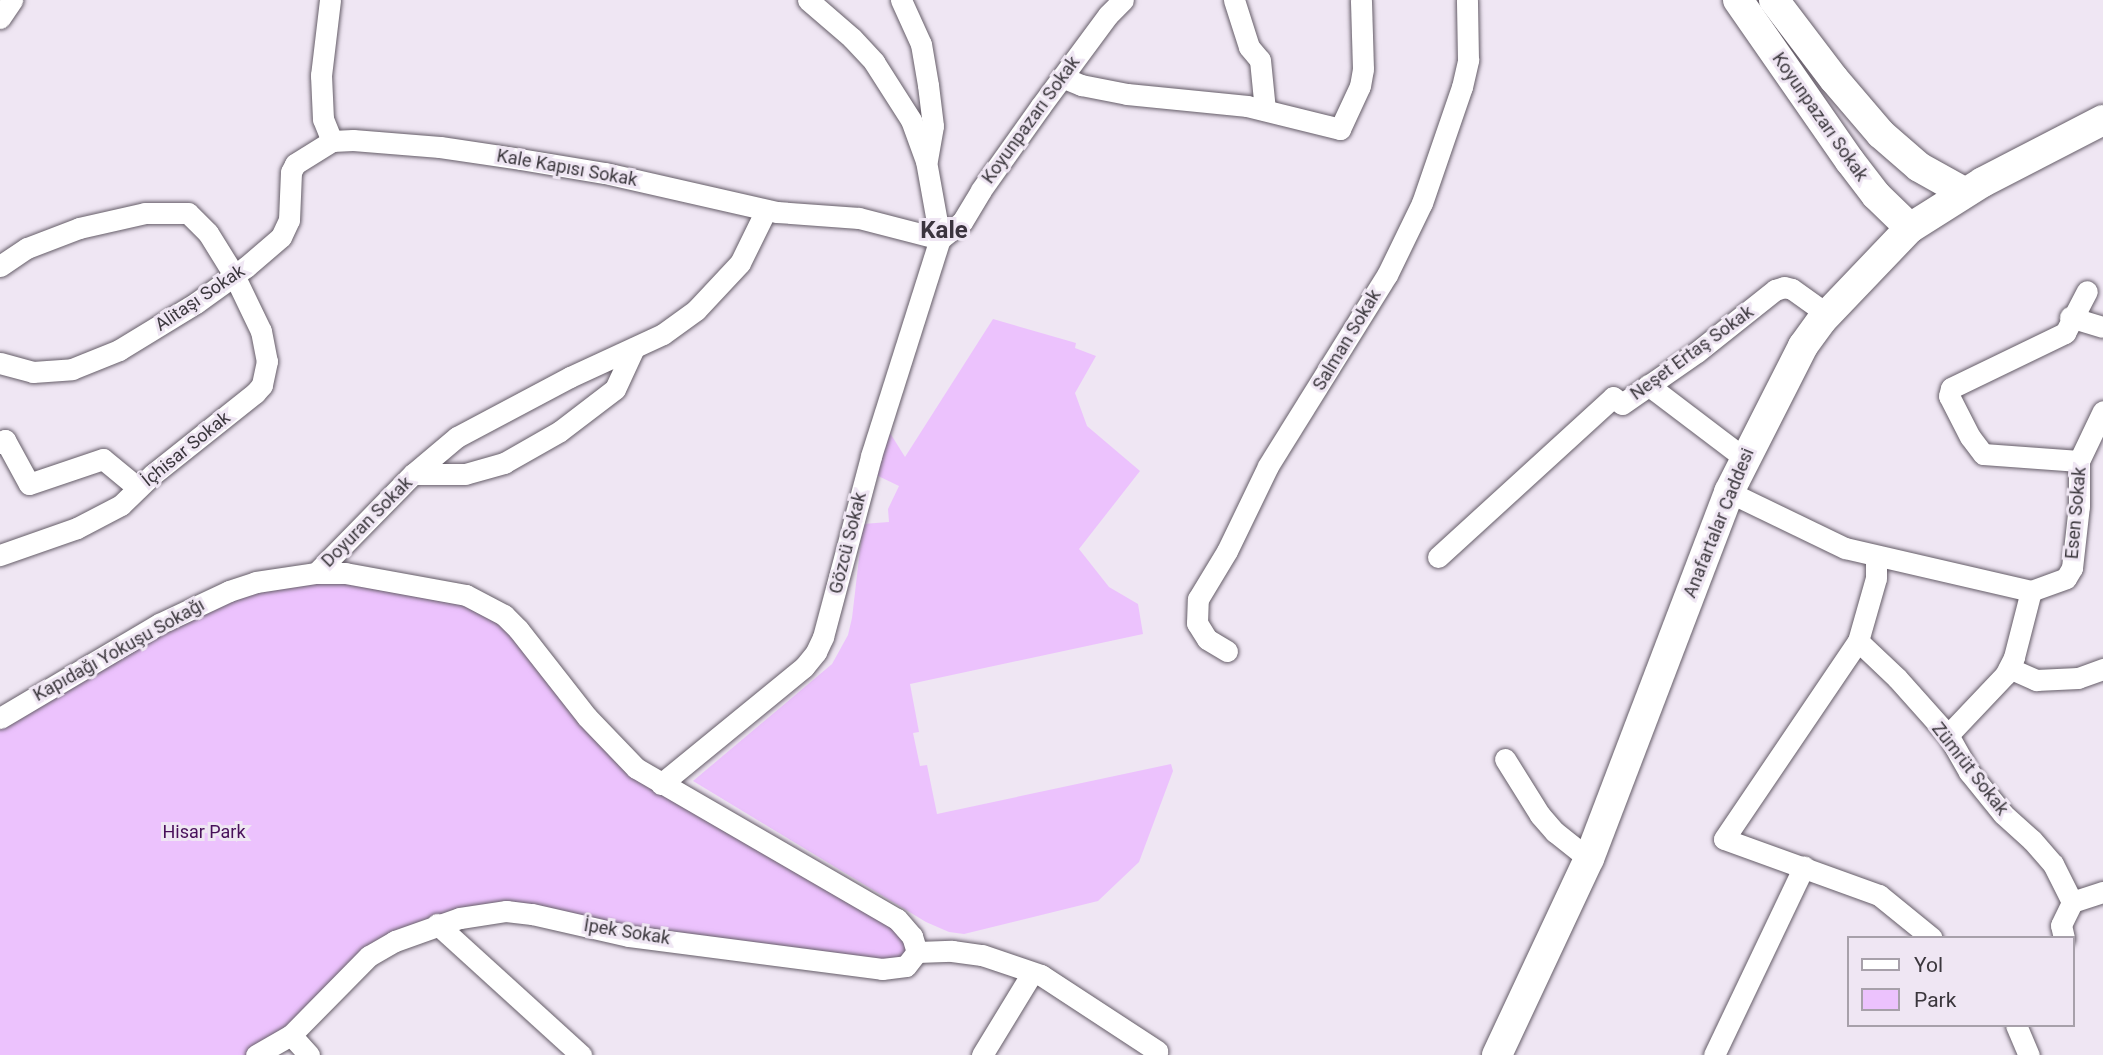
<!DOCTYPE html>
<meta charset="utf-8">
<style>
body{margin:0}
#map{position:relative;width:2103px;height:1055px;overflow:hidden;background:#efe6f3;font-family:Roboto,sans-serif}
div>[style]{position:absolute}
.green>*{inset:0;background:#ecc2fd}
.roads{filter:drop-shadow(0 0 2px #655d68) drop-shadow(0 0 2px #655d68)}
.street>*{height:21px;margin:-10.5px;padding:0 10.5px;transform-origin:10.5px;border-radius:10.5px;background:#fff}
.secondary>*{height:30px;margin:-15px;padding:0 15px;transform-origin:15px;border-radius:15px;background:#fff}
span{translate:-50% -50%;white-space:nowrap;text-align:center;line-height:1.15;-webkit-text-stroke:6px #efe6f3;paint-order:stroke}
.street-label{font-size:18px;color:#3b373d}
.park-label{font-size:18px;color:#48105a}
.district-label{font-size:24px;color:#3b343e;font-weight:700}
.legend{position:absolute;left:1847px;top:936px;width:228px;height:91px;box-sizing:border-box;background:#efe6f3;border:2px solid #a7a0aa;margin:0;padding:9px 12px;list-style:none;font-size:21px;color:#3b373d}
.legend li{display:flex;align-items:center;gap:14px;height:35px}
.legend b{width:35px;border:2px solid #a7a0aa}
</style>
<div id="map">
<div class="green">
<i style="clip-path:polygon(993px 319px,1076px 343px,1075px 348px,1096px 356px,1075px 393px,1087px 426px,1140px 471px,1079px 549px,1109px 587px,1138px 604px,1143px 634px,910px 684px,919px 732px,913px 733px,920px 766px,927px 765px,937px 814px,1171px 764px,1173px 771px,1139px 862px,1098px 901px,964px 934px,949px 932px,926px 922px,693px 781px,832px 664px,848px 635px,852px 618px,863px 524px,889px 522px,888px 509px,899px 486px,874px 474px,890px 433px,905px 457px)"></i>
<i style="clip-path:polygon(316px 573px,484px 603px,613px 748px,906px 928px,906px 966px,532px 914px,395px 941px,256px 1055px,0 1055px,0 718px,159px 624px)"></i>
</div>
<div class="roads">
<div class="street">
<i style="left:330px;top:0;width:76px;rotate:96.8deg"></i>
<i style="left:321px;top:75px;width:44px;rotate:87.4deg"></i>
<i style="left:323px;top:119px;width:24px;rotate:68deg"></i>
<i style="left:808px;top:0;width:58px;rotate:40.8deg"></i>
<i style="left:852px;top:38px;width:33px;rotate:47deg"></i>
<i style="left:874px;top:62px;width:69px;rotate:57.5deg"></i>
<i style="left:911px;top:120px;width:44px;rotate:69.9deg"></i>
<i style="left:926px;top:161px;width:79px;rotate:79.8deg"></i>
<i style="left:901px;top:0;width:48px;rotate:65.6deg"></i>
<i style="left:921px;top:44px;width:42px;rotate:80.3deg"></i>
<i style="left:928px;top:85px;width:41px;rotate:83deg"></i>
<i style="left:933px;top:126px;width:35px;rotate:100deg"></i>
<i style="left:1234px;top:0;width:49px;rotate:72.3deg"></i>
<i style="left:1249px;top:47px;width:17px;rotate:50deg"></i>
<i style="left:1260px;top:60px;width:50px;rotate:84.3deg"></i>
<i style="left:0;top:18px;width:22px;rotate:-56deg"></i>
<i style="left:1062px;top:77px;width:21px;rotate:23deg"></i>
<i style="left:1081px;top:85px;width:47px;rotate:11.1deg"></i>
<i style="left:1127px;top:94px;width:121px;rotate:5.7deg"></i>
<i style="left:1247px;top:106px;width:96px;rotate:13.9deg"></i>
<i style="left:1340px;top:129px;width:47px;rotate:-65.1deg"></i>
<i style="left:1360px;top:86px;width:17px;rotate:-80deg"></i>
<i style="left:1363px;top:69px;width:69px;rotate:-91.7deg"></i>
<i style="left:940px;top:239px;width:28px;rotate:-38deg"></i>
<i style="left:962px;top:222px;width:37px;rotate:-59deg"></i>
<i style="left:981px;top:190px;width:102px;rotate:-54.6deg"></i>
<i style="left:1040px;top:107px;width:114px;rotate:-53.5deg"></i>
<i style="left:1108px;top:15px;width:21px;rotate:-45deg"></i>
<i style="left:0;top:266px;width:32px;rotate:-34deg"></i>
<i style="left:27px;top:248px;width:56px;rotate:-21deg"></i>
<i style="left:79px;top:228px;width:68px;rotate:-12.8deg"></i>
<i style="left:145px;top:213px;width:43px"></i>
<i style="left:188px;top:213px;width:28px;rotate:45deg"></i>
<i style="left:208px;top:233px;width:49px;rotate:58.2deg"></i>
<i style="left:234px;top:275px;width:62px;rotate:64.3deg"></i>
<i style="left:261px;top:331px;width:31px;rotate:79deg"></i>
<i style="left:267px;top:361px;width:25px;rotate:102deg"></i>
<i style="left:262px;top:385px;width:11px;rotate:131deg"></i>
<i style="left:255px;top:393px;width:130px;rotate:141.5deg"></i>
<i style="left:153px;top:474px;width:45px;rotate:135.9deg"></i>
<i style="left:121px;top:505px;width:50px;rotate:152.4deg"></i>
<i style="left:77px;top:528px;width:82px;rotate:160.7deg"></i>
<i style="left:2070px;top:317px;width:34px;rotate:17deg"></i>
<i style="left:0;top:363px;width:34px;rotate:15deg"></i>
<i style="left:33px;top:372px;width:39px;rotate:-4deg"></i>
<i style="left:72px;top:369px;width:51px;rotate:-22deg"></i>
<i style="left:119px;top:350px;width:90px;rotate:-31.4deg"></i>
<i style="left:196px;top:303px;width:62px;rotate:-35.8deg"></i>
<i style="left:246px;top:267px;width:46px;rotate:-40.6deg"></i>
<i style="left:281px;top:237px;width:19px;rotate:-65deg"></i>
<i style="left:289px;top:220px;width:48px;rotate:-87.6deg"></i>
<i style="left:291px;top:172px;width:9px;rotate:-63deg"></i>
<i style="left:295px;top:164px;width:44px;rotate:-31.9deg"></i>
<i style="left:332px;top:141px;width:21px;rotate:-3deg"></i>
<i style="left:353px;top:140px;width:87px;rotate:4.6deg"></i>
<i style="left:440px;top:147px;width:81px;rotate:8.5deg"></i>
<i style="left:520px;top:159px;width:86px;rotate:9.4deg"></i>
<i style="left:605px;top:173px;width:176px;rotate:12.8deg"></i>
<i style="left:777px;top:212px;width:82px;rotate:4.2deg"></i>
<i style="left:859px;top:218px;width:84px;rotate:14.5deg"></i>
<i style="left:1648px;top:385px;width:121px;rotate:37.2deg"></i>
<i style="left:0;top:443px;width:6px;rotate:-31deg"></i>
<i style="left:5px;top:440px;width:50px;rotate:61.4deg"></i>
<i style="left:29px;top:484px;width:78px;rotate:-18.7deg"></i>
<i style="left:103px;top:459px;width:45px;rotate:39.6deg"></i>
<i style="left:2079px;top:461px;width:96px;rotate:-175.8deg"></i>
<i style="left:1983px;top:454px;width:21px;rotate:-127deg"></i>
<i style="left:1970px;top:437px;width:46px;rotate:-117.1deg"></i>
<i style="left:1949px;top:396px;width:8px;rotate:-76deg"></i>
<i style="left:1951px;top:388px;width:127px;rotate:-25.8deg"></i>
<i style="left:2065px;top:333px;width:47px;rotate:-62.4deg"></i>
<i style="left:413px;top:474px;width:52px"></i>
<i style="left:465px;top:474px;width:41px;rotate:-15.8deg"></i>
<i style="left:504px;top:463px;width:64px;rotate:-29.7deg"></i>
<i style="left:560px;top:431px;width:69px;rotate:-37.4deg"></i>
<i style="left:615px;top:389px;width:45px;rotate:-65.1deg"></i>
<i style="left:1729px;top:492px;width:129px;rotate:25.8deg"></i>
<i style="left:1845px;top:548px;width:191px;rotate:13deg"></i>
<i style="left:1438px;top:557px;width:237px;rotate:-42.4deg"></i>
<i style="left:1613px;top:397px;width:11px;rotate:38deg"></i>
<i style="left:1622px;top:404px;width:91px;rotate:-34.7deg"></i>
<i style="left:1697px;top:352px;width:100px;rotate:-38.5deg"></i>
<i style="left:1775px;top:290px;width:9px;rotate:-18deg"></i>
<i style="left:1784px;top:287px;width:8px;rotate:14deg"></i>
<i style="left:1792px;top:289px;width:43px;rotate:35.5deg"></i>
<i style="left:1876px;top:557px;width:21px;rotate:90deg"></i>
<i style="left:1876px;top:578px;width:66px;rotate:105.9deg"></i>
<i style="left:1858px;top:641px;width:239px;rotate:124.1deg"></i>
<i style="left:1724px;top:839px;width:165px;rotate:19.9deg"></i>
<i style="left:1879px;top:895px;width:68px;rotate:39.1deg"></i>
<i style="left:316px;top:573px;width:139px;rotate:-45.6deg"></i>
<i style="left:413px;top:474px;width:57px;rotate:-40.1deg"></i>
<i style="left:457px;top:437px;width:128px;rotate:-28deg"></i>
<i style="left:570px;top:377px;width:102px;rotate:-24.8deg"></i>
<i style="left:663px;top:334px;width:41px;rotate:-36deg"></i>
<i style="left:696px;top:310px;width:64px;rotate:-46.9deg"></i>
<i style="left:740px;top:263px;width:59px;rotate:-63.9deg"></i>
<i style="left:1858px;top:641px;width:54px;rotate:43.5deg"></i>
<i style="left:1897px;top:678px;width:76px;rotate:48.2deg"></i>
<i style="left:1948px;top:735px;width:43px;rotate:60.4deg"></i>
<i style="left:1969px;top:772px;width:54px;rotate:51deg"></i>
<i style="left:2003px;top:814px;width:39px;rotate:42deg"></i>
<i style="left:2032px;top:840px;width:32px;rotate:49deg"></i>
<i style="left:2053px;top:864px;width:42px;rotate:63.4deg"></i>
<i style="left:1227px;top:651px;width:23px;rotate:-149deg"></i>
<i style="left:1207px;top:639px;width:19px;rotate:-122deg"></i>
<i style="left:1197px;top:623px;width:24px;rotate:-88deg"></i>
<i style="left:1198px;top:599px;width:56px;rotate:-58.9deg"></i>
<i style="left:1227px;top:551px;width:94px;rotate:-64.2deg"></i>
<i style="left:1268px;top:466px;width:225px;rotate:-58.1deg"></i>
<i style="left:1387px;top:275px;width:80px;rotate:-64.1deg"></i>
<i style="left:1422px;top:203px;width:123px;rotate:-71deg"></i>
<i style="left:1462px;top:87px;width:28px;rotate:-77deg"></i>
<i style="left:1468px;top:60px;width:60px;rotate:-91deg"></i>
<i style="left:2009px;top:668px;width:30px;rotate:24deg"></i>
<i style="left:2036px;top:680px;width:42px;rotate:-2.7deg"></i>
<i style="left:2078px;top:678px;width:27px;rotate:-20deg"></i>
<i style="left:0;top:718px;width:185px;rotate:-30.6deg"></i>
<i style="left:159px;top:624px;width:77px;rotate:-25.2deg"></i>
<i style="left:229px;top:591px;width:28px;rotate:-18deg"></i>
<i style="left:256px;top:582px;width:61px;rotate:-8.5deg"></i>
<i style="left:316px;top:573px;width:29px"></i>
<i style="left:345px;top:573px;width:123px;rotate:10.3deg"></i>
<i style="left:466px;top:595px;width:43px;rotate:27.8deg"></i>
<i style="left:504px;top:615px;width:20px;rotate:45deg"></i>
<i style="left:518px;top:629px;width:112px;rotate:51.9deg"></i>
<i style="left:587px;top:717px;width:71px;rotate:46.1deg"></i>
<i style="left:636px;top:768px;width:302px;rotate:30.1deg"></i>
<i style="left:897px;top:919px;width:23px;rotate:49deg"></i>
<i style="left:912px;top:936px;width:17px;rotate:73deg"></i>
<i style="left:1948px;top:735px;width:83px;rotate:-46.5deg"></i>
<i style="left:2005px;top:675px;width:20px;rotate:-63deg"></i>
<i style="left:2014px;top:657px;width:68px;rotate:-75.6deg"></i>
<i style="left:2031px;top:591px;width:37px;rotate:-20deg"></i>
<i style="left:2066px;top:578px;width:12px;rotate:-59deg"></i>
<i style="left:2072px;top:568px;width:62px;rotate:-83.6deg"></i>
<i style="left:2079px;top:506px;width:45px;rotate:-90deg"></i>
<i style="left:2079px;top:461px;width:55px;rotate:-64.4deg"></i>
<i style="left:1505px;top:759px;width:66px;rotate:58deg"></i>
<i style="left:1540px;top:815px;width:23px;rotate:49deg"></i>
<i style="left:1555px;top:832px;width:43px;rotate:38.5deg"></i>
<i style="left:661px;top:784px;width:185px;rotate:-39.3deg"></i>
<i style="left:804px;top:667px;width:19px;rotate:-51deg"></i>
<i style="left:816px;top:652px;width:17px;rotate:-65deg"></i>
<i style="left:823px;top:637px;width:187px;rotate:-75.1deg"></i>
<i style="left:871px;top:456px;width:228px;rotate:-72.4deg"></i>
<i style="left:2072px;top:902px;width:33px;rotate:-18deg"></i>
<i style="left:437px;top:924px;width:195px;rotate:42.3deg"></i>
<i style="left:2064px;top:938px;width:13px;rotate:-103deg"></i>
<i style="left:2061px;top:925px;width:25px;rotate:-64deg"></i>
<i style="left:917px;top:952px;width:35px;rotate:-2deg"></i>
<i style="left:952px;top:951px;width:30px;rotate:8deg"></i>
<i style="left:982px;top:955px;width:62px;rotate:18.7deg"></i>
<i style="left:1041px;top:975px;width:139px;rotate:33.2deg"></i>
<i style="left:2016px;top:1025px;width:33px;rotate:67deg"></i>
<i style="left:291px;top:1035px;width:27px;rotate:48deg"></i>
<i style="left:256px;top:1055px;width:40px;rotate:-29.7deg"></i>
<i style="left:291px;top:1035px;width:111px;rotate:-45.4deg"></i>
<i style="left:369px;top:956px;width:30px;rotate:-30deg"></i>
<i style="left:395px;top:941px;width:69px;rotate:-19.5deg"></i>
<i style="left:460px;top:918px;width:47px;rotate:-8.7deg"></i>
<i style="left:506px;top:911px;width:26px;rotate:7deg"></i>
<i style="left:532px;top:914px;width:99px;rotate:12.8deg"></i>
<i style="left:629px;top:936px;width:255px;rotate:7.4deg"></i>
<i style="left:882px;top:969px;width:24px;rotate:-7deg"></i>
<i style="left:906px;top:966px;width:18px;rotate:-52deg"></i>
<i style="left:982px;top:1055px;width:96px;rotate:-58.6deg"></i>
<i style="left:1714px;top:1055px;width:209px;rotate:-64.5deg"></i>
</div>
<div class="secondary">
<i style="left:1738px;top:0;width:196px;rotate:55.2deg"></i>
<i style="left:1850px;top:161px;width:43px;rotate:52.6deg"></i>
<i style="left:1876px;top:195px;width:47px;rotate:44.1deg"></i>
<i style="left:1774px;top:0;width:99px;rotate:52.8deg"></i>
<i style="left:1834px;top:79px;width:72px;rotate:49.5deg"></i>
<i style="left:1881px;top:134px;width:50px;rotate:41deg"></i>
<i style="left:1919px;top:167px;width:51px;rotate:29.1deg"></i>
<i style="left:1497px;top:1055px;width:217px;rotate:-64.9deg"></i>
<i style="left:1589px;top:859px;width:393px;rotate:-69.1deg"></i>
<i style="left:1729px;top:492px;width:164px;rotate:-63.1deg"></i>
<i style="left:1803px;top:346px;width:32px;rotate:-54deg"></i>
<i style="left:1822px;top:320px;width:127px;rotate:-46.3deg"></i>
<i style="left:1910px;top:228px;width:86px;rotate:-32.2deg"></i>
<i style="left:1983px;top:182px;width:135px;rotate:-27.3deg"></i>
</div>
</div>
<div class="street-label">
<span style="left:1820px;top:117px;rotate:55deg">Koyunpazarı Sokak</span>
<span style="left:1031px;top:120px;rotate:-54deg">Koyunpazarı Sokak</span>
<span style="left:567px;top:168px;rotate:10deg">Kale Kapısı Sokak</span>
<span style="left:200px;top:298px;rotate:-34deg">Alitaşı Sokak</span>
<span style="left:1347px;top:340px;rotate:-59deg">Salman Sokak</span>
<span style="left:1692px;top:353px;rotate:-36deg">Neşet Ertaş Sokak</span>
<span style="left:186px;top:449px;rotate:-39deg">İçhisar Sokak</span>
<span style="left:2076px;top:513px;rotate:-85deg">Esen Sokak</span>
<span style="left:367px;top:522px;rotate:-45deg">Doyuran Sokak</span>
<span style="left:1719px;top:523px;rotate:-68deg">Anafartalar Caddesi</span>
<span style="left:848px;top:543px;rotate:-76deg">Gözcü Sokak</span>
<span style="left:119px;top:650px;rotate:-29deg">Kapıdağı Yokuşu Sokağı</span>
<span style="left:1970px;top:769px;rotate:52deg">Zümrüt Sokak</span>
<span style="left:627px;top:932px;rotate:9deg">İpek Sokak</span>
</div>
<div class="park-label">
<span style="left:204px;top:832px">Hisar Park</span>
</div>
<div class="district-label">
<span style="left:944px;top:231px">Kale</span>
</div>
<ul class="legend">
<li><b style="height:9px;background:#fff"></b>Yol</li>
<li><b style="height:19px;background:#ecc2fd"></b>Park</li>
</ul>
</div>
